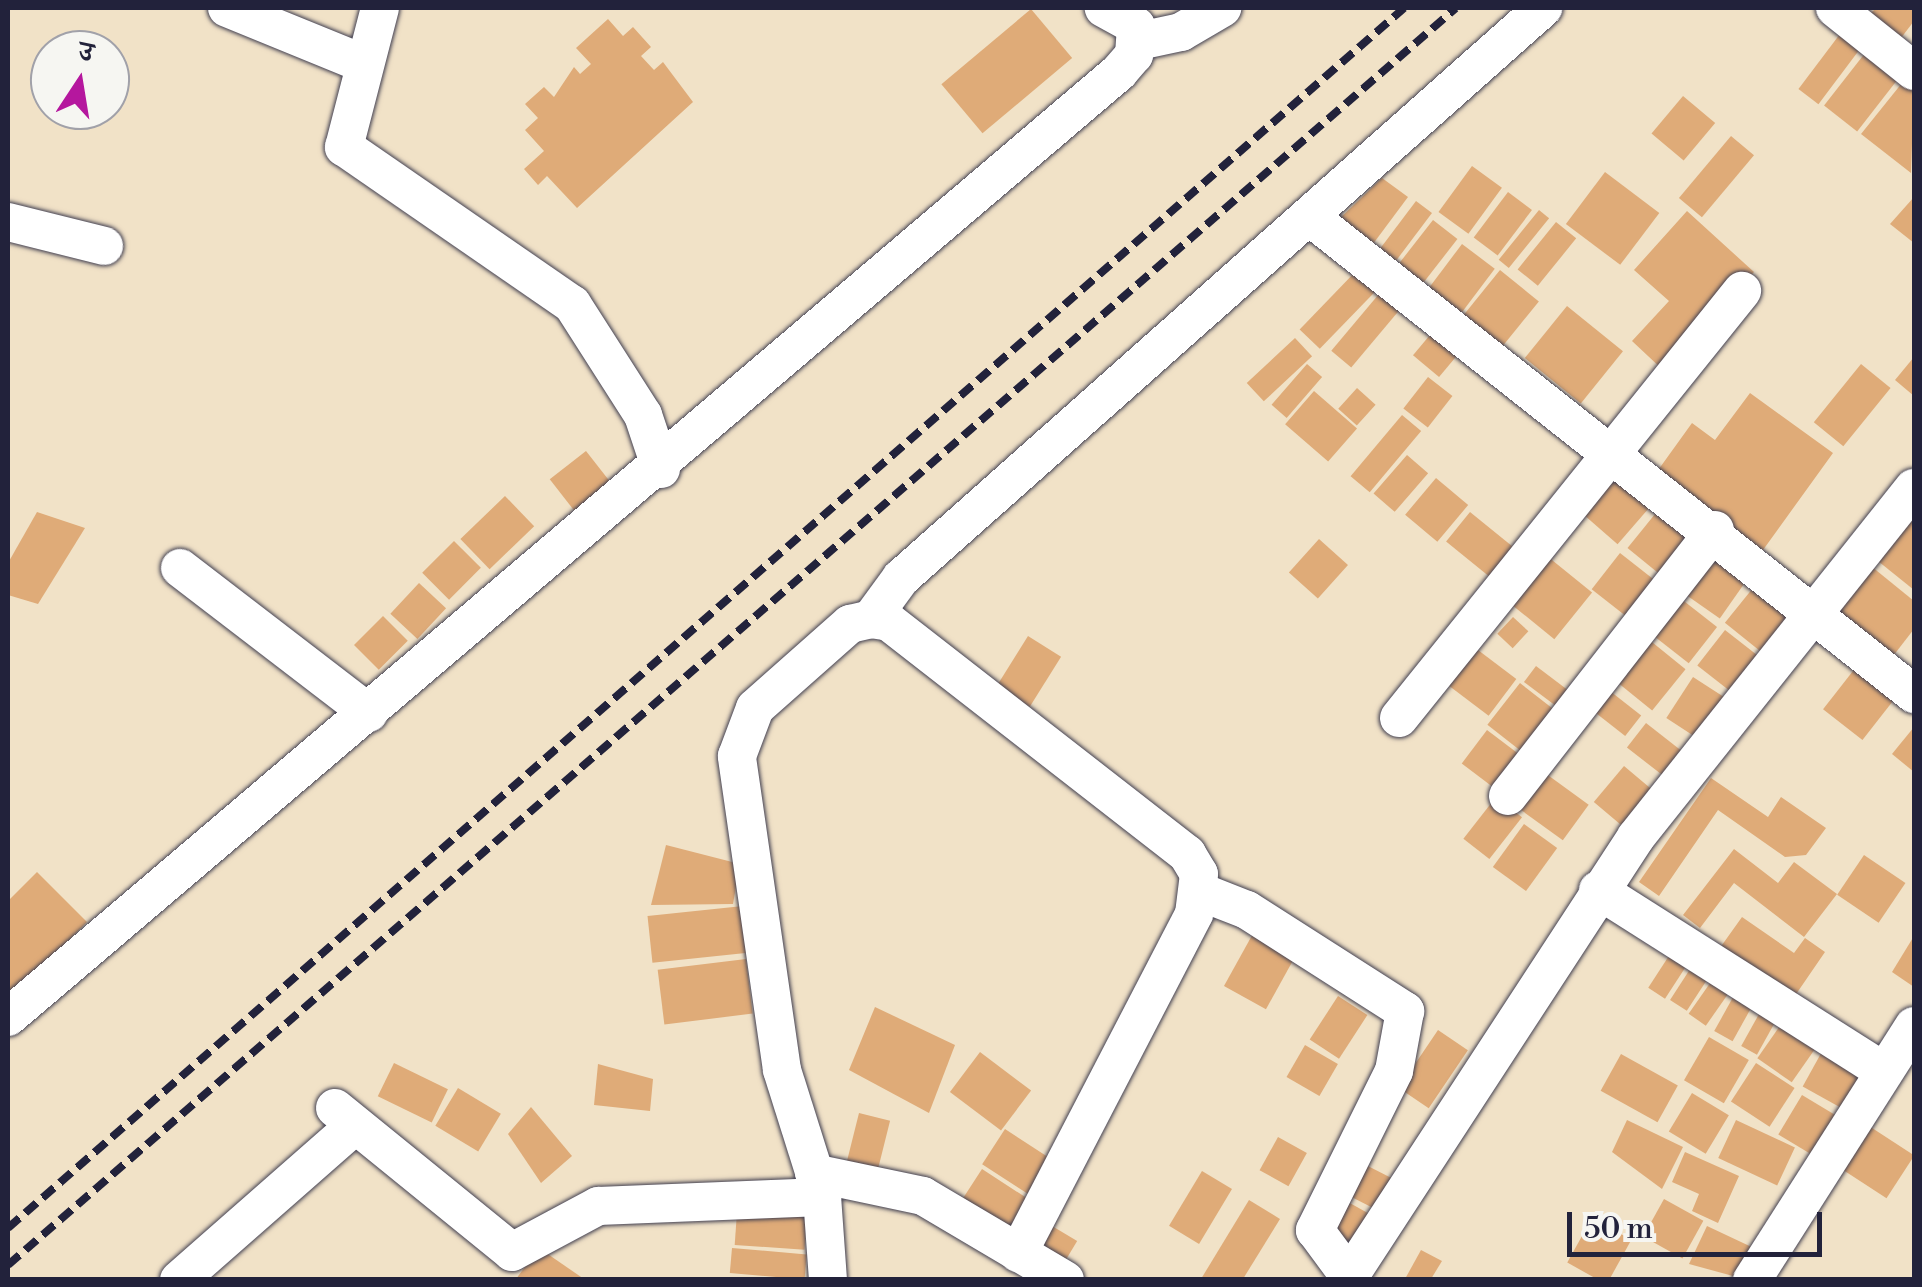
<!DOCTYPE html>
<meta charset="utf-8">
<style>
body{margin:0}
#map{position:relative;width:1922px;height:1287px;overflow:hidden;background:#f1e2c7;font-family:"Libre Bodoni","Noto Serif Devanagari",serif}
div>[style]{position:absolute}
.building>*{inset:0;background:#dfab78;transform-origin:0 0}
.roads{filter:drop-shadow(0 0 2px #413f50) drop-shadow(0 0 2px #413f50)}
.minor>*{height:38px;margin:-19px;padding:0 19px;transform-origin:19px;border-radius:19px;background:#fff}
.rail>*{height:8px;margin-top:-4px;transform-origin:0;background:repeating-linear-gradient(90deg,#22223b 0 15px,transparent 0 23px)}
span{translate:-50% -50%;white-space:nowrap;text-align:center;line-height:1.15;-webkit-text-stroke:8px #f6f6f2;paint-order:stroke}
.frame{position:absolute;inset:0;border:10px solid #22223b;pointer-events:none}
.north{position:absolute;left:30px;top:30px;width:100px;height:100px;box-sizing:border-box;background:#f6f6f2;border:2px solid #a1a1a9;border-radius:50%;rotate:12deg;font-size:28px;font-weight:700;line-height:40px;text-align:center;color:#22223b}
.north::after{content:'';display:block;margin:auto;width:35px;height:45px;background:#b5179e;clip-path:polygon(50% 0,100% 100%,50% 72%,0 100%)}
.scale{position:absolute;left:1567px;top:1212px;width:255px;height:45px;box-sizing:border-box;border:5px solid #22223b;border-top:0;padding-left:12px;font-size:30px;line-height:35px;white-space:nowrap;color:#22223b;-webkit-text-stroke:8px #f6f6f2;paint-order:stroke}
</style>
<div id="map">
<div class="building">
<i style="clip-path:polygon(1876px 8px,1914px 8px,1914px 21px,1901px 38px,1870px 14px)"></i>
<i style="left:1031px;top:9px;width:64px;height:117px;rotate:50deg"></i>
<i style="clip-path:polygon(608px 19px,623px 36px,633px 27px,651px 47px,641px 56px,654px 70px,663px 62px,693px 102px,577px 208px,547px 176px,538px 185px,524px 169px,544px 151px,525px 130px,538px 118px,525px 104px,544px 87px,554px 97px,574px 67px,580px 74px,591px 64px,576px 48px)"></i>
<i style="left:1843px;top:30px;width:25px;height:74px;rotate:37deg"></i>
<i style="left:1869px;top:48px;width:42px;height:73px;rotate:38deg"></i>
<i style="clip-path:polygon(1906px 78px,1914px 85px,1911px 173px,1861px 134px)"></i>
<i style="left:1683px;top:96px;width:42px;height:49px;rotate:40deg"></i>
<i style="left:1731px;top:136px;width:30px;height:81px;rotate:40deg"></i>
<i style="left:1472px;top:166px;width:37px;height:57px;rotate:36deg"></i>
<i style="left:1605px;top:172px;width:68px;height:65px;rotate:37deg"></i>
<i style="clip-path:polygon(1382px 178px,1408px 197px,1370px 248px,1337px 221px)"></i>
<i style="left:1508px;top:192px;width:30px;height:57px;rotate:37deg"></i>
<i style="clip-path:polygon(1914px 197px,1914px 243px,1890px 224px)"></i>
<i style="left:1416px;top:201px;width:20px;height:70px;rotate:37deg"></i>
<i style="left:1539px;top:210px;width:13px;height:64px;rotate:39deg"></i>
<i style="clip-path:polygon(1687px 211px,1754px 272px,1664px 371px,1632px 341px,1669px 301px,1634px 270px)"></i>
<i style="left:1433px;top:220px;width:31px;height:67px;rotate:38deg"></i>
<i style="left:1556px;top:222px;width:26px;height:61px;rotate:39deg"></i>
<i style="left:1462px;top:244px;width:41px;height:61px;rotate:37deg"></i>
<i style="left:1358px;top:269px;width:28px;height:84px;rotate:44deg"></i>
<i style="left:1500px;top:270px;width:50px;height:60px;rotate:39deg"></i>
<i style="left:1384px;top:288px;width:26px;height:82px;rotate:40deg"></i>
<i style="left:1567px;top:306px;width:72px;height:67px;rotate:39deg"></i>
<i style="left:1440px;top:323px;width:34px;height:42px;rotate:40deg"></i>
<i style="left:1295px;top:338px;width:25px;height:66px;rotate:47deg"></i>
<i style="clip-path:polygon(1914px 357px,1914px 396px,1895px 380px)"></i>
<i style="left:1307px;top:364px;width:20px;height:54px;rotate:41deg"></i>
<i style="left:1861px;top:364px;width:38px;height:75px;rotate:39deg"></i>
<i style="left:1428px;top:377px;width:31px;height:40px;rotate:38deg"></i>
<i style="left:1357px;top:388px;width:25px;height:28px;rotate:42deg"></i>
<i style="left:1314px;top:391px;width:57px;height:44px;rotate:41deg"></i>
<i style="clip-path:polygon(1750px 393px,1833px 453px,1763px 550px,1656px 473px,1692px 423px,1715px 440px)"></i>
<i style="left:1402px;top:415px;width:25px;height:80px;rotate:40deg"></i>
<i style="left:586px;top:451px;width:48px;height:46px;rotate:52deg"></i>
<i style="left:1407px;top:455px;width:28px;height:51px;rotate:41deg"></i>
<i style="left:1618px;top:469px;width:49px;height:57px;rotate:41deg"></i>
<i style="left:1436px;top:478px;width:42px;height:48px;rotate:40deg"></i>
<i style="left:505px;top:496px;width:42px;height:62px;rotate:46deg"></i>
<i style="left:1664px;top:503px;width:51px;height:58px;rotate:39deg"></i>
<i style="clip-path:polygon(1914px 511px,1914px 590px,1873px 557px)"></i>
<i style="clip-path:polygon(37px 512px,85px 528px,38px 604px,8px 595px,8px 563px)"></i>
<i style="left:1470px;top:512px;width:69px;height:38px;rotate:39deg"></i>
<i style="left:1319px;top:539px;width:39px;height:45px;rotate:42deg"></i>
<i style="left:454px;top:541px;width:38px;height:45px;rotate:45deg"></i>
<i style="left:1709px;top:545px;width:51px;height:54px;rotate:35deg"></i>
<i style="left:1620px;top:553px;width:53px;height:46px;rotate:38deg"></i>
<i style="left:1547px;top:556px;width:58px;height:60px;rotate:39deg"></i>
<i style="clip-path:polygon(1866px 562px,1914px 601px,1914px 629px,1890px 660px,1828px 610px)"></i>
<i style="left:419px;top:583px;width:37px;height:42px;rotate:43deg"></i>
<i style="left:1757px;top:583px;width:54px;height:51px;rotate:39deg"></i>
<i style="left:1680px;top:598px;width:47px;height:46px;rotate:38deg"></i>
<i style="left:383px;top:616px;width:35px;height:41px;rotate:45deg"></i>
<i style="left:1513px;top:617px;width:21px;height:23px;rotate:43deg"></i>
<i style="left:1725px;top:630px;width:54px;height:45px;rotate:38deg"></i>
<i style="left:1642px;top:634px;width:56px;height:53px;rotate:39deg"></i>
<i style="left:1028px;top:636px;width:39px;height:59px;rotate:32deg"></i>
<i style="left:1474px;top:647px;width:53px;height:46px;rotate:37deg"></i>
<i style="left:1860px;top:662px;width:50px;height:60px;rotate:38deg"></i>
<i style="left:1536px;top:666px;width:53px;height:20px;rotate:37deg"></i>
<i style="left:1693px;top:677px;width:42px;height:49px;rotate:33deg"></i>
<i style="left:1520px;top:683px;width:54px;height:53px;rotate:38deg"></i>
<i style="left:1601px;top:684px;width:51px;height:26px;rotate:38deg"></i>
<i style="left:1646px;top:723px;width:47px;height:31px;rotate:38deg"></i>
<i style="clip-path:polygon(1914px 727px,1914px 772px,1892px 754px)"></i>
<i style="left:1487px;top:730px;width:53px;height:42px;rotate:37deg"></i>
<i style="left:1624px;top:766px;width:45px;height:47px;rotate:40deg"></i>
<i style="left:1545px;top:773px;width:54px;height:44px;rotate:36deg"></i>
<i style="clip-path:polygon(1711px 778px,1768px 817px,1781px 797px,1826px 828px,1806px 855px,1785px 857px,1718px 810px,1659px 896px,1639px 882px)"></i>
<i style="left:1496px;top:797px;width:33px;height:53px;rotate:38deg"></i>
<i style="left:1524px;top:824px;width:41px;height:53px;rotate:36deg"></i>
<i style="clip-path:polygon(666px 845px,740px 864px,733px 904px,651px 905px)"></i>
<i style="clip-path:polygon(1734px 849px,1778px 883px,1794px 862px,1837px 894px,1804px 937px,1734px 883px,1700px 928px,1683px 915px)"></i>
<i style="left:1864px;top:855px;width:50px;height:48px;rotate:34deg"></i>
<i style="clip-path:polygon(37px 872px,87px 922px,8px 1001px,8px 901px)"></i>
<i style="left:743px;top:906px;width:47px;height:96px;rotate:84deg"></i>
<i style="clip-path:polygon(1742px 917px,1794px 953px,1805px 938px,1825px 952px,1790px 1003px,1717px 952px)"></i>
<i style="left:1255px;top:930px;width:48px;height:64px;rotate:29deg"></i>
<i style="clip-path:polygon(1914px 936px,1914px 987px,1892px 972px)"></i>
<i style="left:1676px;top:945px;width:20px;height:51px;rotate:33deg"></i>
<i style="left:746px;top:959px;width:55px;height:89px;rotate:83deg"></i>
<i style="left:1694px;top:963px;width:20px;height:44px;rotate:33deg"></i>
<i style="left:1715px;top:976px;width:21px;height:46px;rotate:35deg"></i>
<i style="left:1737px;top:990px;width:21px;height:47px;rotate:29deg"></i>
<i style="left:1338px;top:996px;width:35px;height:52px;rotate:33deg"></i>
<i style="left:1764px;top:1005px;width:18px;height:47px;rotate:29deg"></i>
<i style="clip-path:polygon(875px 1007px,955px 1045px,929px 1113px,849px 1070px)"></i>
<i style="left:1782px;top:1023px;width:42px;height:43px;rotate:35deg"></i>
<i style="left:1438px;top:1030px;width:36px;height:70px;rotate:34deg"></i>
<i style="left:1709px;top:1037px;width:46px;height:50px;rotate:30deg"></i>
<i style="left:1305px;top:1045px;width:38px;height:37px;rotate:30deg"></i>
<i style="left:1824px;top:1048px;width:55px;height:44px;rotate:29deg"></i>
<i style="left:980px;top:1052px;width:64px;height:50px;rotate:37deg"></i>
<i style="left:1621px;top:1054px;width:65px;height:42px;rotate:29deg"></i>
<i style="left:394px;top:1063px;width:60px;height:37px;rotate:26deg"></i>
<i style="left:1756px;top:1063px;width:46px;height:46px;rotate:33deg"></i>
<i style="clip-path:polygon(598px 1064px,653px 1079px,650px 1111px,594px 1105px)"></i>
<i style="left:458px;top:1088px;width:50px;height:44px;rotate:31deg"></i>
<i style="left:1692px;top:1093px;width:43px;height:45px;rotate:31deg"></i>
<i style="left:1802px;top:1095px;width:48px;height:46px;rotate:31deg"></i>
<i style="clip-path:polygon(531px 1107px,572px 1156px,541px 1183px,508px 1134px)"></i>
<i style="left:859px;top:1113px;width:32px;height:58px;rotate:14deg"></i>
<i style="clip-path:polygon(1627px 1120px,1683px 1147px,1662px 1189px,1612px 1152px)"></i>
<i style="left:1736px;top:1120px;width:65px;height:42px;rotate:25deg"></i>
<i style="left:1869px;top:1126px;width:54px;height:51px;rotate:33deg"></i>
<i style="left:1005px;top:1129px;width:59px;height:42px;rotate:33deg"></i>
<i style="left:1278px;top:1137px;width:33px;height:38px;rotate:29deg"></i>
<i style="clip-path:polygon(1685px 1152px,1739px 1176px,1718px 1223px,1692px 1211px,1699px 1194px,1672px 1182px)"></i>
<i style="left:1362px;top:1163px;width:44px;height:35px;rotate:27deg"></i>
<i style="left:982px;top:1169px;width:67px;height:45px;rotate:33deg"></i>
<i style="left:1202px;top:1171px;width:35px;height:64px;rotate:31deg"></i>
<i style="left:1339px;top:1197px;width:37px;height:38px;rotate:29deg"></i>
<i style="left:1664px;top:1199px;width:45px;height:43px;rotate:29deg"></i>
<i style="clip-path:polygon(1249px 1200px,1280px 1219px,1243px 1279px,1201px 1279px)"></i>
<i style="left:737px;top:1212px;width:70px;height:33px;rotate:4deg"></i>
<i style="left:1592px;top:1218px;width:45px;height:51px;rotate:29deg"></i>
<i style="left:1042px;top:1220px;width:41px;height:37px;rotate:31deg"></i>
<i style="clip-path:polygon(1707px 1226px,1758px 1250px,1744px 1279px,1689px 1264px)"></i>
<i style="clip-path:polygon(539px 1248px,584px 1279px,516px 1279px)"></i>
<i style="left:732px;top:1248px;width:75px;height:25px;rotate:5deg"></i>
<i style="clip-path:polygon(1421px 1250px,1442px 1261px,1431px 1279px,1405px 1279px)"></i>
</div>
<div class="roads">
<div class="minor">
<i style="left:227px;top:8px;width:146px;rotate:22.2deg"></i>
<i style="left:380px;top:8px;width:144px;rotate:104.5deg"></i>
<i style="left:344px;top:147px;width:277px;rotate:34.6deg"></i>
<i style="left:572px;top:304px;width:132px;rotate:57.4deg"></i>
<i style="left:643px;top:415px;width:57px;rotate:71.6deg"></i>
<i style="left:1835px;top:8px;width:101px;rotate:38.6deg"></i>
<i style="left:1139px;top:41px;width:43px;rotate:-12.1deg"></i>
<i style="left:1181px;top:32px;width:48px;rotate:-30.3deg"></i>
<i style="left:1310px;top:217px;width:770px;rotate:38.3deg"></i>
<i style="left:8px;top:222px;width:99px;rotate:14deg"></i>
<i style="left:180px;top:568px;width:238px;rotate:37.5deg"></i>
<i style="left:871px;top:619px;width:51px;rotate:-53.8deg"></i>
<i style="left:901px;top:578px;width:859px;rotate:-41.6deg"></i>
<i style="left:1399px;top:718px;width:548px;rotate:-51.23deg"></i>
<i style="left:1508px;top:796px;width:337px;rotate:-52.1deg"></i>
<i style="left:1598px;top:890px;width:338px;rotate:32.4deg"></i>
<i style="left:1201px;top:892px;width:49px;rotate:21.4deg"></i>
<i style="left:1247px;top:910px;width:188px;rotate:32.6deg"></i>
<i style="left:1405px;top:1011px;width:61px;rotate:100.4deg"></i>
<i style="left:1394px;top:1071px;width:178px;rotate:116.4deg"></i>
<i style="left:1315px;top:1230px;width:62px;rotate:53.5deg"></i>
<i style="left:8px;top:1017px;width:1459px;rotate:-40.38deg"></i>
<i style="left:1119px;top:72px;width:23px;rotate:-49deg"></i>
<i style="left:1134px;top:55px;width:29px;rotate:-86deg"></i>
<i style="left:1136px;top:26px;width:37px;rotate:-151deg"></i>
<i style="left:335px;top:1108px;width:228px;rotate:39.1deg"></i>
<i style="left:512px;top:1252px;width:98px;rotate:-28.1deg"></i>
<i style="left:598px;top:1206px;width:224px;rotate:-2.3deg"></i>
<i style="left:814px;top:1173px;width:111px;rotate:11.9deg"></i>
<i style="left:923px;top:1196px;width:165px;rotate:30.6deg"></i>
<i style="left:1349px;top:1277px;width:525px;rotate:-56.88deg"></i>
<i style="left:1636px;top:837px;width:446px;rotate:-51.5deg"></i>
<i style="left:179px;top:1280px;width:233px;rotate:-41.3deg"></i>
<i style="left:828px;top:1280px;width:83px;rotate:-94.1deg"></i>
<i style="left:822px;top:1197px;width:133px;rotate:-107.5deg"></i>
<i style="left:782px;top:1070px;width:317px;rotate:-98.2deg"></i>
<i style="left:737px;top:756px;width:51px;rotate:-69.4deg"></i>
<i style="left:755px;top:708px;width:127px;rotate:-41.5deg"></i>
<i style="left:850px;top:624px;width:22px;rotate:-13deg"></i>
<i style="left:871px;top:619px;width:18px;rotate:9deg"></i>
<i style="left:889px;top:622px;width:378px;rotate:37.9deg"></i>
<i style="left:1187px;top:854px;width:23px;rotate:59deg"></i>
<i style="left:1199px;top:874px;width:40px;rotate:97.1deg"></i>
<i style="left:1194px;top:914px;width:382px;rotate:117.4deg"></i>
<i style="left:1752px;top:1280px;width:301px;rotate:-57.5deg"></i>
</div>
</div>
<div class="rail">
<i style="left:8px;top:1228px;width:1854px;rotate:-41.15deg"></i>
<i style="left:8px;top:1265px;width:1917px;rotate:-40.96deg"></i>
</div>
<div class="frame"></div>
<div class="north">उ</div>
<div class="scale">50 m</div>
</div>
